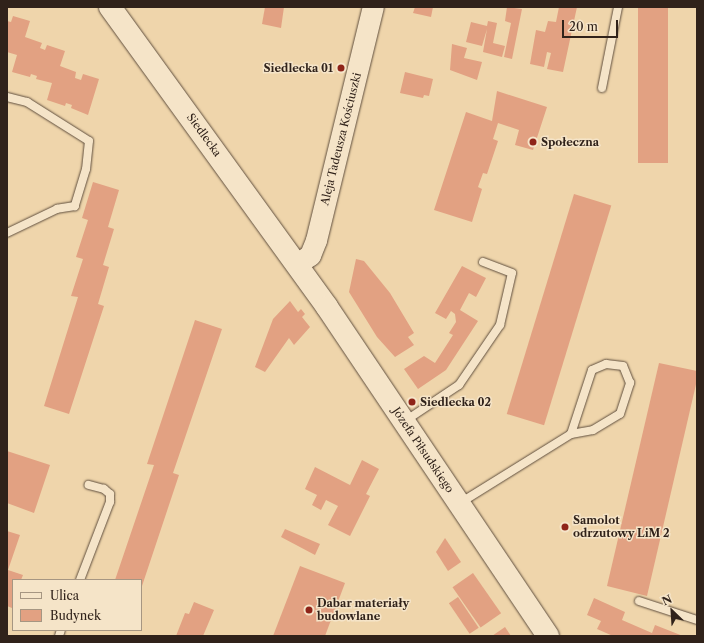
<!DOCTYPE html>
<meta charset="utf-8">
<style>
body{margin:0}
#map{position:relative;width:704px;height:643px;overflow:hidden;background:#efd5ab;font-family:"Libre Caslon Text",serif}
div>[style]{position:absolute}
.building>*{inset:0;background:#e2a182;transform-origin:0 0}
.roads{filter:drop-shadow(0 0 1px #604f3e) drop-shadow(0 0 1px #604f3e)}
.service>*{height:8px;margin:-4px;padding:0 4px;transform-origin:4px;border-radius:4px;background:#f5e4c8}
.tertiary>*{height:21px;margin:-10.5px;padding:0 10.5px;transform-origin:10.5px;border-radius:10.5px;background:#f5e4c8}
.secondary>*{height:22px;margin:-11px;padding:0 11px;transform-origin:11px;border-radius:11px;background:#f5e4c8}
.dots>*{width:11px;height:11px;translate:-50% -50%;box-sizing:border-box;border:2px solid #f5e4c8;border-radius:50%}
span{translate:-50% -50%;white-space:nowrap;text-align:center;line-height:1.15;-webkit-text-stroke:3px #f5e4c8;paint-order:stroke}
.poi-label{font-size:11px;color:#30221a;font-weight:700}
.right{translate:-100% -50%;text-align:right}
.left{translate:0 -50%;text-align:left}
.street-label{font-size:11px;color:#30221a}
.frame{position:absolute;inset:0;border:8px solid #30221a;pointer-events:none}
.legend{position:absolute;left:12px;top:579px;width:130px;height:52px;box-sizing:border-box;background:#f5e4c8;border:1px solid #a69682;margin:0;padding:5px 7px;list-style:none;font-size:12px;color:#30221a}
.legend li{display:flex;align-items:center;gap:8px;height:20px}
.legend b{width:20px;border:1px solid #a69682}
.north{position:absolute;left:652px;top:591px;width:40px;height:40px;-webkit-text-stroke:3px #f5e4c8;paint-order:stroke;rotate:335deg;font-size:11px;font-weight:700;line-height:16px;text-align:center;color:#30221a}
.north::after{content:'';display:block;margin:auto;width:14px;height:18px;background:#30221a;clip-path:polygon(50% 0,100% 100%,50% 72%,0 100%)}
.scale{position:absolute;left:562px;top:20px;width:56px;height:18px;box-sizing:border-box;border:2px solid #30221a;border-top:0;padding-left:5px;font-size:12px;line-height:14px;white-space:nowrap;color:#30221a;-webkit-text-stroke:3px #f5e4c8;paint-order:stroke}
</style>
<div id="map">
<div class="building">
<i style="clip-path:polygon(265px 7px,284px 7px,281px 28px,262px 24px)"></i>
<i style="clip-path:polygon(415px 7px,433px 7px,431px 17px,413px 13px)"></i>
<i style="clip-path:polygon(507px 7px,522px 9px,512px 59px,504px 57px,511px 23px,505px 21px)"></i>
<i style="clip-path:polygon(559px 7px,577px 7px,563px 72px,547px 69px,551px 53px,547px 52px,544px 67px,530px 64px,536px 30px,545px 32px,548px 21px,556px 22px)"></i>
<i style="left:638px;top:7px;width:30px;height:156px"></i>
<i style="clip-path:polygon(13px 16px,30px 21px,25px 37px,42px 43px,40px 48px,45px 50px,47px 45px,65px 51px,60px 66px,76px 72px,75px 78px,81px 80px,83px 74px,99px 79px,88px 115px,71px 108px,72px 105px,66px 103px,65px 106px,47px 100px,52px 83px,36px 79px,37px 76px,31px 74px,30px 77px,12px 72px,17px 55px,7px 52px,7px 21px,11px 22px)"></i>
<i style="clip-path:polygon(488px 21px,497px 23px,493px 43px,505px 46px,502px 57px,483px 52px,487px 29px,482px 46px,466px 42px,471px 22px,487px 26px)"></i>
<i style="clip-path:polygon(452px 44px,467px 48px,464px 58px,482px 62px,477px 80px,450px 70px)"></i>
<i style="clip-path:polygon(405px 72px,433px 79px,429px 96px,424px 95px,423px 98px,400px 93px)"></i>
<i style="clip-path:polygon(497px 91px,547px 107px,533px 150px,515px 145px,519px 130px,498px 123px,493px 139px,498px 141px,487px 174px,483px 173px,478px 187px,482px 189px,472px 222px,434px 210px,466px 112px,492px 121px)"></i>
<i style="clip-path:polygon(93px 182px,119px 190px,108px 227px,114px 229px,103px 265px,109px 267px,98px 304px,104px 306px,69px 414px,44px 406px,78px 297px,71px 296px,83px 259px,76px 257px,88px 220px,82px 218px)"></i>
<i style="left:574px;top:194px;width:39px;height:230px;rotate:17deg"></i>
<i style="clip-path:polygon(356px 259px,364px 261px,390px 293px,414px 333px,408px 337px,414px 345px,395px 357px,377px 337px,349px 292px)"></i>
<i style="clip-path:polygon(462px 266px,486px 278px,476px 297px,469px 293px,460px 310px,478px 321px,446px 370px,418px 389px,404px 369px,424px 356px,435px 363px,453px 335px,449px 333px,456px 322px,455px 314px,451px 311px,446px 319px,435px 313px)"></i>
<i style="clip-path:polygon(290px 301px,298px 312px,301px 309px,305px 314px,302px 317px,310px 327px,294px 345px,289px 338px,265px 372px,255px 367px,273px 319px)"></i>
<i style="clip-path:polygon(195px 320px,222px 329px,173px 473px,179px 475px,141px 589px,141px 580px,115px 580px,154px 465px,147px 464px)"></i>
<i style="clip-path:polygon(659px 363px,697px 371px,697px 380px,647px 596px,607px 586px)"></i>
<i style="clip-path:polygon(7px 451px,50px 465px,34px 513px,7px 503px)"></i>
<i style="clip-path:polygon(362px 460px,379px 469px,366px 494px,370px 496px,350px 536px,328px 525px,338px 506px,326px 500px,321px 510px,312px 505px,317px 495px,305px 489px,315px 467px,350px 485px)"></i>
<i style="clip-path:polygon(285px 529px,320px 544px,315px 555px,281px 537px)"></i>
<i style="clip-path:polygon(7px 531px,20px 535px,8px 570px,23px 575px,21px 580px,13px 580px,12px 608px,7px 606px)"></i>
<i style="clip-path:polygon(445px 538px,461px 562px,448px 571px,436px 552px)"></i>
<i style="clip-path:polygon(300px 566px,345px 583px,325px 636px,273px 636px)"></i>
<i style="left:473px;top:573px;width:49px;height:25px;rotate:55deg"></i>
<i style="left:458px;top:597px;width:37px;height:11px;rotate:56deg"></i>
<i style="clip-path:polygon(594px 598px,625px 612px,622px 620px,652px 633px,655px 625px,683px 636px,613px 636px,597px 629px,601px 621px,587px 615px)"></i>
<i style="clip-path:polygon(194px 602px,214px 610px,203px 636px,176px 636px,185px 613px,189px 614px)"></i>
<i style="clip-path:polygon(505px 627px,511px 636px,492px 636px)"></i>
</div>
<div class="roads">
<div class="service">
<i style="left:602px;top:88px;width:83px;rotate:-78.8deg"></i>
<i style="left:7px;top:97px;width:21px;rotate:14deg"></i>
<i style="left:27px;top:102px;width:73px;rotate:32.2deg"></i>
<i style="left:89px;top:141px;width:28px;rotate:96deg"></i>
<i style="left:86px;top:169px;width:39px;rotate:107deg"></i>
<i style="left:75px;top:206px;width:18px;rotate:171deg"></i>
<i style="left:57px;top:209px;width:55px;rotate:154.4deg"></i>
<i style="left:405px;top:421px;width:65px;rotate:-33.7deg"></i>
<i style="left:459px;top:385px;width:73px;rotate:-55.7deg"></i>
<i style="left:500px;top:325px;width:53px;rotate:-77deg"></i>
<i style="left:512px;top:273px;width:31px;rotate:-159deg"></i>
<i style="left:460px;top:503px;width:131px;rotate:-31.9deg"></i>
<i style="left:571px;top:434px;width:22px;rotate:-10deg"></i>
<i style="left:593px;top:430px;width:31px;rotate:-31deg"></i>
<i style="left:620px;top:414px;width:33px;rotate:-72deg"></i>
<i style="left:630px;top:383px;width:18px;rotate:-112deg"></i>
<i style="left:623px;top:366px;width:17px;rotate:-173deg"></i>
<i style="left:606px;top:364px;width:15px;rotate:157deg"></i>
<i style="left:592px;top:370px;width:67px;rotate:108.2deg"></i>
<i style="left:80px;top:580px;width:84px;rotate:-69deg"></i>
<i style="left:110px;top:502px;width:8px;rotate:-90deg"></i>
<i style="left:110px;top:494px;width:8px;rotate:-140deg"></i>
<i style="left:104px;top:489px;width:16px;rotate:-165deg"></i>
<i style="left:639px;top:601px;width:61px;rotate:18.1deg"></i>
<i style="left:59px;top:636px;width:6px;rotate:-72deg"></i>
</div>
<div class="tertiary">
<i style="left:297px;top:264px;width:16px;rotate:-35deg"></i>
<i style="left:310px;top:255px;width:16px;rotate:-68deg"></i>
<i style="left:316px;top:240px;width:240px;rotate:-76.3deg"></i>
</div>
<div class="secondary">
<i style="left:110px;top:7px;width:370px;rotate:54.1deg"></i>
<i style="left:327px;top:307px;width:396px;rotate:56.1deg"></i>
</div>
</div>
<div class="dots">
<i style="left:341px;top:68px;background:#8f2418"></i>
<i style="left:533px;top:142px;background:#8f2418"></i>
<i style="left:412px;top:402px;background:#8f2418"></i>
<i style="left:565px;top:527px;background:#8f2418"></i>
<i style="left:309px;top:610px;background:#8f2418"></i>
</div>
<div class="poi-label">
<span class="right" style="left:333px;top:68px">Siedlecka 01</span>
<span class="left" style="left:541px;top:142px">Społeczna</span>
<span class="left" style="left:420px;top:402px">Siedlecka 02</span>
<span class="left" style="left:573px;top:527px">Samolot<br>odrzutowy LiM 2</span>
<span class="left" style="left:317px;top:610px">Dabar materiały<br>budowlane</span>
</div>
<div class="street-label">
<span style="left:204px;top:135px;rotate:54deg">Siedlecka</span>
<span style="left:341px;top:139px;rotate:-76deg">Aleja Tadeusza Kościuszki</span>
<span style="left:423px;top:450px;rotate:56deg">Józefa Piłsudskiego</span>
</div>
<div class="frame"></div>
<ul class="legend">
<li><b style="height:5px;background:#f5e4c8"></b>Ulica</li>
<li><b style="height:11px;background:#e2a182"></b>Budynek</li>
</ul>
<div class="north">N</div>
<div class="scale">20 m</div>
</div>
